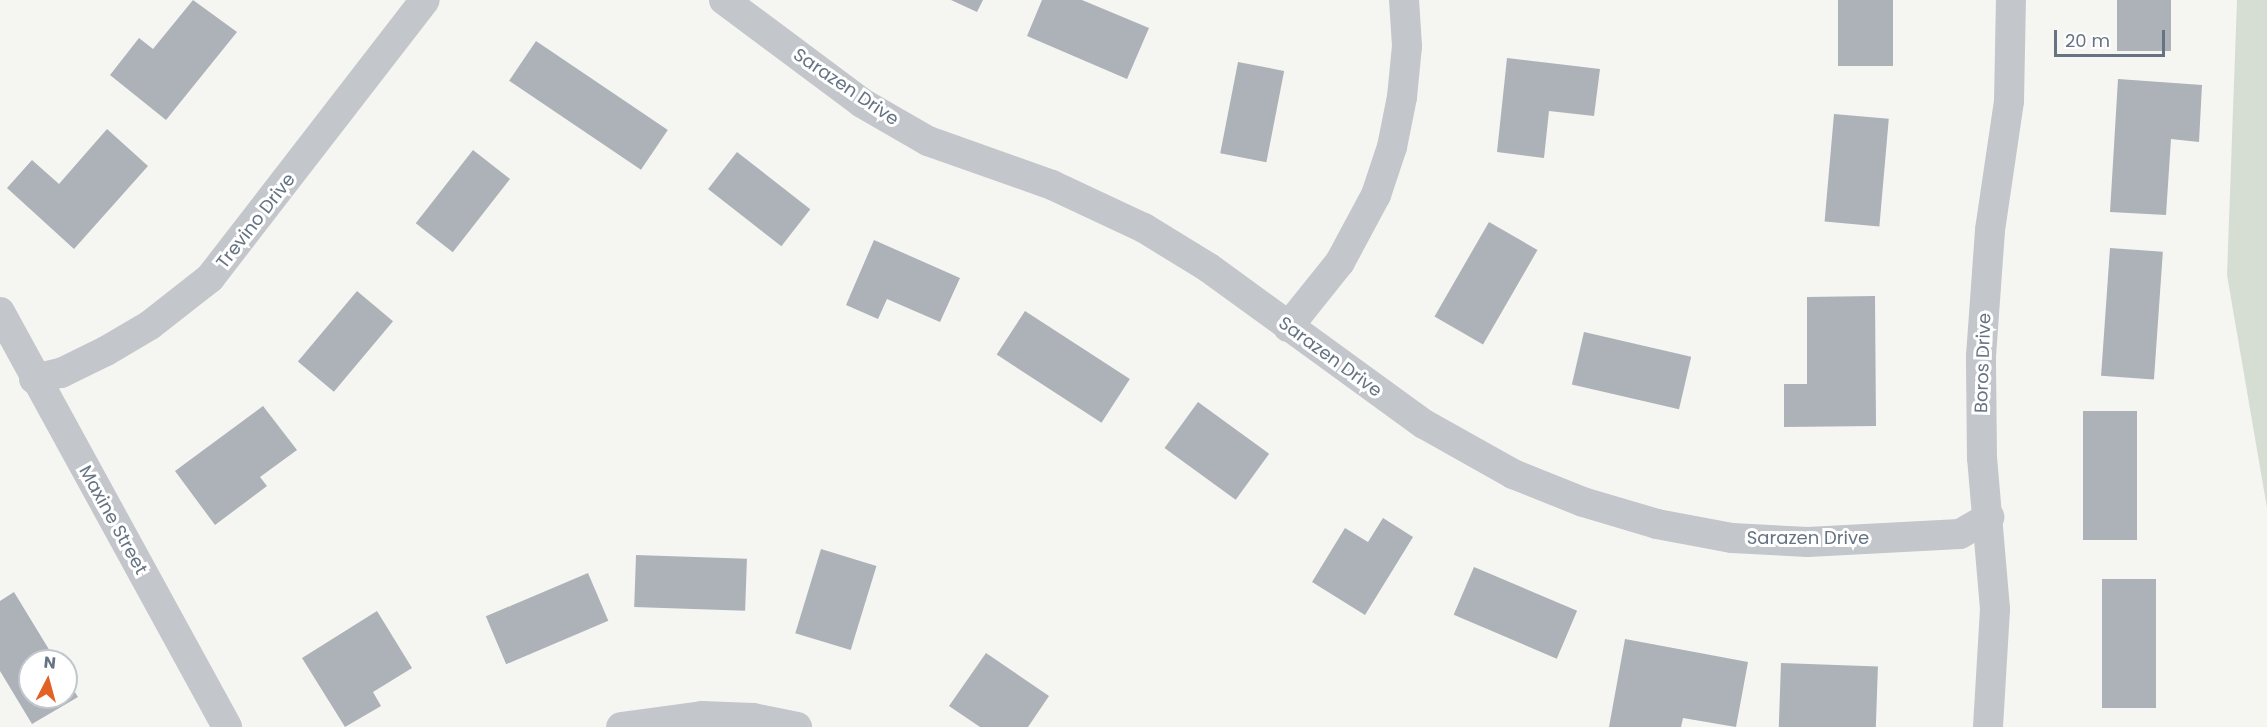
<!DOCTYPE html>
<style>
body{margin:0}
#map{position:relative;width:2267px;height:727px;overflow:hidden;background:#f5f6f2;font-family:Poppins,sans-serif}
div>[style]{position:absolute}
.green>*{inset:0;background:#d6ddd3}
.building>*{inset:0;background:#acb2b8;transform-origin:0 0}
.minor>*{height:30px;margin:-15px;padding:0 15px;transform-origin:15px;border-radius:15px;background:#c3c6ca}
span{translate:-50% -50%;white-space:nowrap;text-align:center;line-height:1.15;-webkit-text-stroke:6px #fff;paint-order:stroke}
.street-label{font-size:18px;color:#657383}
.north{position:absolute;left:18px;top:649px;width:60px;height:60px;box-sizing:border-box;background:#fff;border:2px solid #c1c7cd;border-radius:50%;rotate:6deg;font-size:16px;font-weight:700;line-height:24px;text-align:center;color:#657383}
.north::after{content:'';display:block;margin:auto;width:21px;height:27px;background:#e26125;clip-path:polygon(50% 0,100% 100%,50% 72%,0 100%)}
.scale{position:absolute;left:2054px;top:30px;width:111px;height:27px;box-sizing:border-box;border:3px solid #657383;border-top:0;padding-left:8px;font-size:18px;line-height:21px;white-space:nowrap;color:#657383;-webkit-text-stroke:4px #fff;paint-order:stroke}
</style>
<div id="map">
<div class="green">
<i style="clip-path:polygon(2237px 0,2267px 0,2267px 508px,2227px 275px)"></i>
</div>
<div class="building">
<i style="clip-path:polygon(193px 0,237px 32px,166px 120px,110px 75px,139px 38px,153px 49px)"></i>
<i style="clip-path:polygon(951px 0,983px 0,977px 12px)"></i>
<i style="clip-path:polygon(1042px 0,1082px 0,1149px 28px,1127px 79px,1027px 36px)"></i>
<i style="left:1838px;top:0;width:55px;height:66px"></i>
<i style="left:2117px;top:0;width:54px;height:51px"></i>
<i style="left:536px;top:41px;width:159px;height:48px;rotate:34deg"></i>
<i style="clip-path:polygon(1507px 58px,1600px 69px,1594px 116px,1549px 111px,1544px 158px,1497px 152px)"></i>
<i style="left:1238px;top:62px;width:47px;height:93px;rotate:11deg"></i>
<i style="clip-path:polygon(2118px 79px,2202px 85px,2199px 142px,2171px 139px,2166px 215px,2110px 212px)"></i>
<i style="left:1834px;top:114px;width:55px;height:108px;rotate:5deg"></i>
<i style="clip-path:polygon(107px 129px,148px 166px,74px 249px,7px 188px,32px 160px,59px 184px)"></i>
<i style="left:473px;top:150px;width:47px;height:93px;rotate:38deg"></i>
<i style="left:737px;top:152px;width:93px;height:47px;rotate:38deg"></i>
<i style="left:1489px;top:222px;width:56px;height:109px;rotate:30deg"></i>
<i style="clip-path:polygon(874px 240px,960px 278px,940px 322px,887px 299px,878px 319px,846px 305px)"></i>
<i style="left:2110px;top:248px;width:53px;height:128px;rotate:4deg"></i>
<i style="left:357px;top:291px;width:47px;height:92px;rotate:40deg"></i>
<i style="clip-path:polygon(1875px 296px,1876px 426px,1784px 427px,1784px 384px,1807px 384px,1807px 297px)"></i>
<i style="left:1025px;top:311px;width:125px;height:52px;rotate:33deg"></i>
<i style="left:1584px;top:332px;width:110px;height:54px;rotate:13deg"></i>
<i style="left:1198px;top:402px;width:88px;height:57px;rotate:36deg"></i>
<i style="clip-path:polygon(263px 406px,297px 450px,260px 477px,267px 486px,215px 525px,175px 471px)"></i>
<i style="left:2083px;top:411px;width:54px;height:129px"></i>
<i style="clip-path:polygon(1383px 518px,1413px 537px,1365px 615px,1312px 582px,1345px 528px,1368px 542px)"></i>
<i style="left:821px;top:549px;width:58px;height:88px;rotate:17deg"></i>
<i style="left:636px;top:555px;width:111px;height:52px;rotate:2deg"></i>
<i style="left:1474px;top:567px;width:112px;height:52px;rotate:23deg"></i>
<i style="left:588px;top:573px;width:52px;height:111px;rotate:67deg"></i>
<i style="left:2102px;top:579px;width:54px;height:129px"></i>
<i style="clip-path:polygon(14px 592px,56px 661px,30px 661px,30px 697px,66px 697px,66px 678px,78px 697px,32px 724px,0 671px,0 601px)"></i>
<i style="clip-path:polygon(377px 611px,412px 668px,373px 692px,381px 706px,345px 727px,302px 658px)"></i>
<i style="clip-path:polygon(1625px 639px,1748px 662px,1736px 727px,1683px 718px,1681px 727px,1609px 727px)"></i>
<i style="clip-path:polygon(986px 653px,1049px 696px,1028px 727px,980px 727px,949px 706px)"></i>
<i style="left:1781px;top:663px;width:97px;height:64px;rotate:2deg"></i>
</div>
<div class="minor">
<i style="left:724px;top:0;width:172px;rotate:36.7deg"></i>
<i style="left:862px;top:103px;width:76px;rotate:29.9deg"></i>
<i style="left:928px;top:141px;width:132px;rotate:19.5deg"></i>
<i style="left:1052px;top:185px;width:102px;rotate:25.1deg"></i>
<i style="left:1144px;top:228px;width:76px;rotate:31.6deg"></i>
<i style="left:1209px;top:268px;width:266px;rotate:36deg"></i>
<i style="left:1424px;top:424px;width:102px;rotate:29.3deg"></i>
<i style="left:1513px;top:474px;width:75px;rotate:21.8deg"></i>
<i style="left:1583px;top:502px;width:77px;rotate:16.6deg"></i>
<i style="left:1657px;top:524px;width:76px;rotate:10.6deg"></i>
<i style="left:1732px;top:538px;width:76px;rotate:3deg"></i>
<i style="left:1808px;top:542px;width:152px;rotate:-3deg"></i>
<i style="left:1960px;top:534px;width:34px;rotate:-30deg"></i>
<i style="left:0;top:312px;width:473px;rotate:61.3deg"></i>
<i style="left:1288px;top:327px;width:83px;rotate:-51.3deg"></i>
<i style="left:1340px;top:262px;width:76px;rotate:-61.8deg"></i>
<i style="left:1376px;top:195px;width:51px;rotate:-71.6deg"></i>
<i style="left:1392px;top:147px;width:51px;rotate:-78.7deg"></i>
<i style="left:1402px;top:97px;width:51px;rotate:-84.4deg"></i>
<i style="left:1407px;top:46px;width:46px;rotate:-93.7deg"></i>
<i style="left:34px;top:379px;width:28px;rotate:-13deg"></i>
<i style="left:61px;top:373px;width:50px;rotate:-26.1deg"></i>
<i style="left:106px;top:351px;width:51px;rotate:-30.6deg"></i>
<i style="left:150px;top:325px;width:76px;rotate:-38.1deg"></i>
<i style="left:210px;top:278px;width:351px;rotate:-52.3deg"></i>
<i style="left:621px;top:727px;width:82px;rotate:-7.7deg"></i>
<i style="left:702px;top:716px;width:51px;rotate:2.2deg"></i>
<i style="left:753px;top:718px;width:45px;rotate:11.6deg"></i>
<i style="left:1988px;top:727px;width:118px;rotate:-86.6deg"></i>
<i style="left:1995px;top:609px;width:152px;rotate:-94.9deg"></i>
<i style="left:1982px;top:458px;width:102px;rotate:-90.6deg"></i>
<i style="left:1981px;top:356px;width:126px;rotate:-85.9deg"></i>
<i style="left:1990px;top:230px;width:130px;rotate:-81.6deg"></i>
<i style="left:2009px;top:101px;width:101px;rotate:-88.9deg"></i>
</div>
<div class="street-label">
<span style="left:846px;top:87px;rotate:34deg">Sarazen Drive</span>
<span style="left:256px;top:221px;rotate:-52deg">Trevino Drive</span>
<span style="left:1330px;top:357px;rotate:36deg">Sarazen Drive</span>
<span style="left:1983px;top:363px;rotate:-88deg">Boros Drive</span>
<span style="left:113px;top:520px;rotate:61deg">Maxine Street</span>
<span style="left:1808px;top:538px">Sarazen Drive</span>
</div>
<div class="north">N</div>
<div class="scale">20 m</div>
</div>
